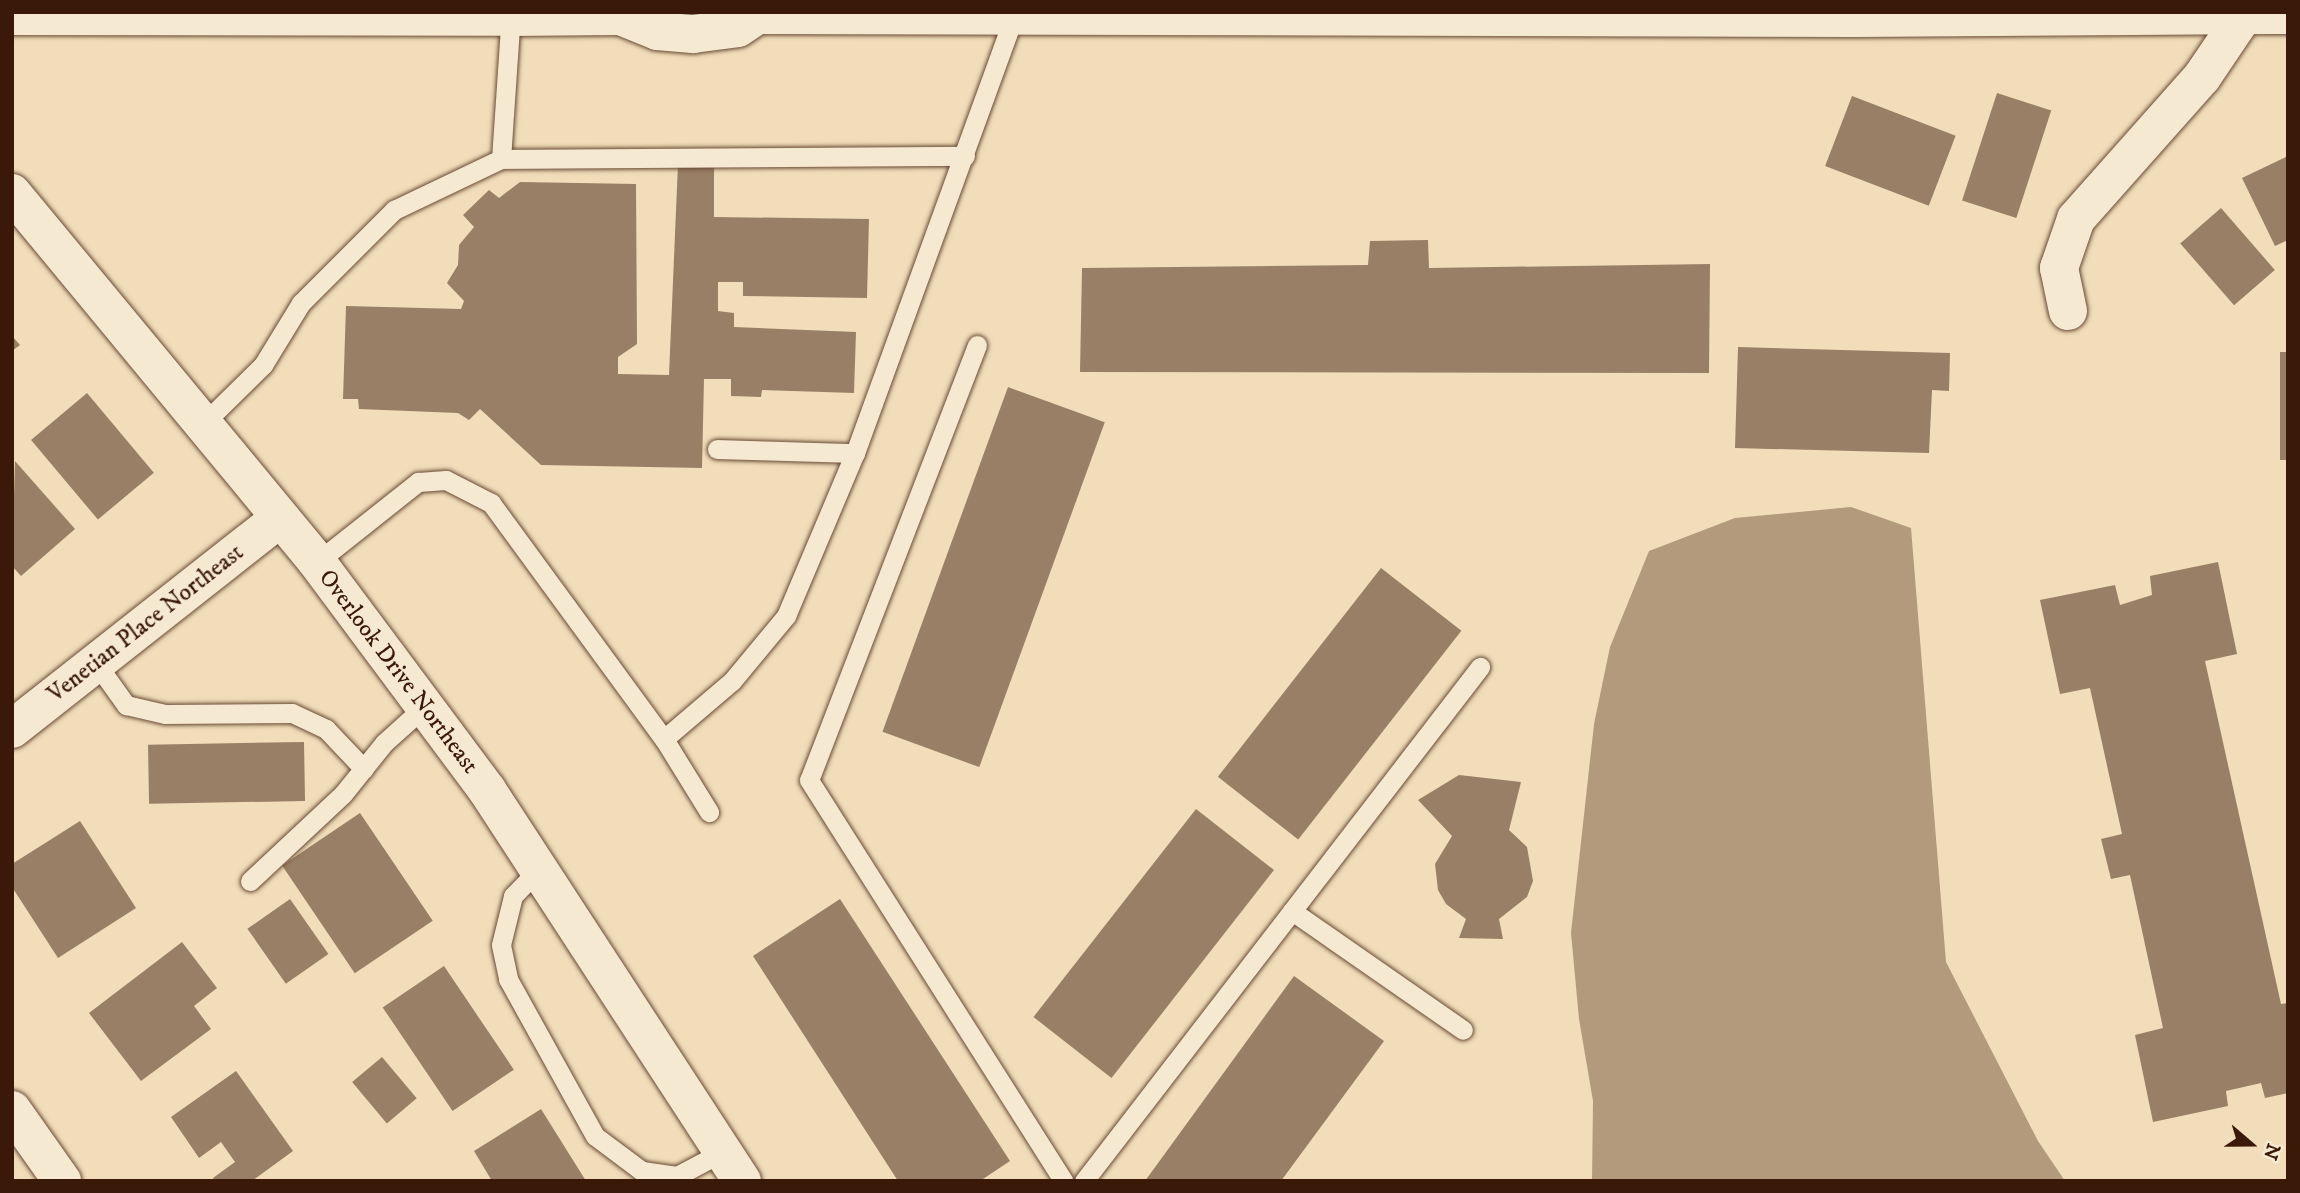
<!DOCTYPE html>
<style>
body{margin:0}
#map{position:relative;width:2300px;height:1193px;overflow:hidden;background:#f1ddba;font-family:"IM FELL DW Pica",serif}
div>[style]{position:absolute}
.water>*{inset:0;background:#b39a7d}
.building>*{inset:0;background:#997f65;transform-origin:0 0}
.roads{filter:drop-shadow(0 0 2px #684a34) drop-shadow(0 0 2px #684a34)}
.lane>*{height:19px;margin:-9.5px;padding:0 9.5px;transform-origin:9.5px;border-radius:9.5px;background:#f6e9d2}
.street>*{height:38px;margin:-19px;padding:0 19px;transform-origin:19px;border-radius:19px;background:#f6e9d2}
.secondary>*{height:38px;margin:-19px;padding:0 19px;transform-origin:19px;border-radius:19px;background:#f6e9d2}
span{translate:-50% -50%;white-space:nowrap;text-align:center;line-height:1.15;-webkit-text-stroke:5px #f6e9d2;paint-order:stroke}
.street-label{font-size:24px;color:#3a1908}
.frame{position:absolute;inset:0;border:14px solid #3a1908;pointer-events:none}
.north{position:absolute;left:2216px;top:1109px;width:70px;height:70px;-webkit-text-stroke:5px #f6e9d2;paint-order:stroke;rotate:110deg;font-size:19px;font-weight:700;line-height:28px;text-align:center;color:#3a1908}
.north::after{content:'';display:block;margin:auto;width:24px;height:32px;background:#3a1908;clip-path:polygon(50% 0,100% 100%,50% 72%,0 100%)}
</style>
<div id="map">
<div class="water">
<i style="clip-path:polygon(1851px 507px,1911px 528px,1946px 962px,2038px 1141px,2065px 1181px,1592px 1181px,1593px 1101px,1579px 1019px,1571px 933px,1594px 724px,1610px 647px,1649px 551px,1735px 518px)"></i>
</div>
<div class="building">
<i style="left:1997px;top:93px;width:57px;height:113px;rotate:18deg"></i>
<i style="left:1852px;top:96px;width:111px;height:75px;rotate:21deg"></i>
<i style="clip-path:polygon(2288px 156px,2288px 240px,2275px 246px,2242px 178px)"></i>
<i style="clip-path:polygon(678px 164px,714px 166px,714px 217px,869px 219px,867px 298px,743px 296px,743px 282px,718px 282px,718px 311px,734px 313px,734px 327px,856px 332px,854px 393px,762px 390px,761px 397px,731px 396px,731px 379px,704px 379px,702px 468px,541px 465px,480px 409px,469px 420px,458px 413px,359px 409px,358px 399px,343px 399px,346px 306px,461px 309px,464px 301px,447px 283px,458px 265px,459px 245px,474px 227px,463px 215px,489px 190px,499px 198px,520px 182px,636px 184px,637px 344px,618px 357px,618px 374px,669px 375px)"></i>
<i style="left:2221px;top:208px;width:82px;height:54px;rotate:49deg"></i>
<i style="clip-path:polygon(1428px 240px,1429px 268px,1710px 264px,1709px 373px,1080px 372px,1082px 268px,1368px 265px,1370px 241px)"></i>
<i style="clip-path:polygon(12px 336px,20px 345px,12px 351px)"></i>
<i style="clip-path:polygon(1738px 347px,1950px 353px,1949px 391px,1932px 390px,1929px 453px,1735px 448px)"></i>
<i style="left:2280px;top:352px;width:8px;height:108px"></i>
<i style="left:1008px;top:387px;width:103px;height:367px;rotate:20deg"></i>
<i style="left:87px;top:393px;width:104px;height:73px;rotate:50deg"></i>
<i style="clip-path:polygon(15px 461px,75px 529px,21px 576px,12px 566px)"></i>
<i style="clip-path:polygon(2218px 562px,2237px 654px,2205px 661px,2281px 1004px,2288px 1003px,2288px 1093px,2265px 1098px,2261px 1083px,2226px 1091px,2228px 1106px,2153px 1122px,2135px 1035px,2163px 1028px,2130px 875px,2111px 879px,2101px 839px,2122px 834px,2090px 688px,2060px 694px,2040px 600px,2115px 585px,2120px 605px,2152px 595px,2150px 576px)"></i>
<i style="left:1381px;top:568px;width:102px;height:265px;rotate:38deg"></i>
<i style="left:304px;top:742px;width:59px;height:156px;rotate:89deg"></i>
<i style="clip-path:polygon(1459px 775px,1521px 782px,1509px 830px,1527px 847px,1533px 881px,1527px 897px,1499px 919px,1503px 939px,1459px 938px,1466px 919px,1446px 904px,1438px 890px,1435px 864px,1452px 836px,1418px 800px)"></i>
<i style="left:1196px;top:809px;width:99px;height:264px;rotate:38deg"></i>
<i style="left:360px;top:813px;width:130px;height:94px;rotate:56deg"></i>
<i style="clip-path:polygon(80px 821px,136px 908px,58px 958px,12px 887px,12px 864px)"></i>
<i style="left:290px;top:899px;width:67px;height:52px;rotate:55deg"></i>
<i style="clip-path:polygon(840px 899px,1010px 1161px,980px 1181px,898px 1181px,753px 956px)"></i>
<i style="clip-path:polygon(182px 942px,217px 988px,194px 1006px,211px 1029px,141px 1081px,89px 1013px)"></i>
<i style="left:444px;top:966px;width:125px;height:74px;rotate:56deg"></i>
<i style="clip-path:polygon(1294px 976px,1384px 1041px,1281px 1181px,1145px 1181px)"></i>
<i style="left:382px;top:1057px;width:54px;height:39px;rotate:50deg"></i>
<i style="clip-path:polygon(236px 1071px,293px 1151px,252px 1181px,215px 1181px,213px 1178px,235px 1162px,221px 1142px,199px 1158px,171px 1117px)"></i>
<i style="clip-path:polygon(541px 1109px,586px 1181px,492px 1181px,474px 1151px)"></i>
</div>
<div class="roads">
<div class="lane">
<i style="left:501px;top:159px;width:147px;rotate:-86.1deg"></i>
<i style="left:977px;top:345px;width:466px;rotate:111.1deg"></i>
<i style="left:809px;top:780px;width:475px;rotate:57.6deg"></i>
<i style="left:204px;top:423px;width:83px;rotate:-44.5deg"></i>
<i style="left:263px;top:365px;width:73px;rotate:-58.5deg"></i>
<i style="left:301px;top:303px;width:132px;rotate:-45deg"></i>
<i style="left:394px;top:210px;width:119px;rotate:-25.5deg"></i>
<i style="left:501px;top:159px;width:464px;rotate:-0.4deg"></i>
<i style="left:717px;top:449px;width:138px;rotate:1.7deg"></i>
<i style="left:317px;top:562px;width:129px;rotate:-38.4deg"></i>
<i style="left:418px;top:482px;width:28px;rotate:-4deg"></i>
<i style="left:446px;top:480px;width:51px;rotate:27.1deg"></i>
<i style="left:491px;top:503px;width:293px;rotate:53.8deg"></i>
<i style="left:664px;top:739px;width:86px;rotate:58.3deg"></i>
<i style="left:96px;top:663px;width:52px;rotate:54.5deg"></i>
<i style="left:126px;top:705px;width:40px;rotate:13deg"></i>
<i style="left:165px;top:714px;width:127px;rotate:-0.5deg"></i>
<i style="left:292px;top:713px;width:38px;rotate:25deg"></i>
<i style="left:326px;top:729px;width:55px;rotate:46.5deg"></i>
<i style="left:664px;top:739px;width:89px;rotate:-40.5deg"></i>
<i style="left:732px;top:681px;width:85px;rotate:-50.3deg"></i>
<i style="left:786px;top:616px;width:177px;rotate:-67.1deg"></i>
<i style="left:855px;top:453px;width:467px;rotate:-70deg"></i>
<i style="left:539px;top:869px;width:37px;rotate:134deg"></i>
<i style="left:513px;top:896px;width:50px;rotate:103.8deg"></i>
<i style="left:501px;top:945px;width:35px;rotate:78deg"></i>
<i style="left:508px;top:979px;width:179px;rotate:61deg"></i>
<i style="left:595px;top:1136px;width:59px;rotate:36.7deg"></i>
<i style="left:642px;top:1171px;width:35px;rotate:8deg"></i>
<i style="left:677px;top:1176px;width:53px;rotate:-28deg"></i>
<i style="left:250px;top:881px;width:127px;rotate:-43.1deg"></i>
<i style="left:343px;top:794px;width:65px;rotate:-51.2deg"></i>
<i style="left:384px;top:743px;width:54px;rotate:-42deg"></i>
<i style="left:1292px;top:911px;width:208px;rotate:34.8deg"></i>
<i style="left:1084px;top:1181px;width:649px;rotate:-52.39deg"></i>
</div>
<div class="street">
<i style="left:2068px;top:311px;width:44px;rotate:-101.8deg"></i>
<i style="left:2059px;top:268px;width:52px;rotate:-70.9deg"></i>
<i style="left:2076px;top:219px;width:190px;rotate:-48.4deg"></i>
<i style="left:2202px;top:77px;width:75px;rotate:-55.9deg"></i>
<i style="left:2244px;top:15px;width:4px;rotate:-124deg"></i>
<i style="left:12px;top:729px;width:341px;rotate:-38.2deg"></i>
<i style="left:12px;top:1110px;width:87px;rotate:54.8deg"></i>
</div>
<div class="secondary">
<i style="left:12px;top:16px;width:495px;rotate:0.1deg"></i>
<i style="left:507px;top:17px;width:113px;rotate:-0.5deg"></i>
<i style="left:620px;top:16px;width:11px;rotate:-22deg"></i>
<i style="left:620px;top:16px;width:40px;rotate:22deg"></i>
<i style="left:657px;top:31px;width:36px;rotate:5deg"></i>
<i style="left:693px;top:34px;width:45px;rotate:-7.6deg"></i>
<i style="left:738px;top:28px;width:23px;rotate:-34deg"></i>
<i style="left:757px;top:15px;width:1098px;rotate:0.16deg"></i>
<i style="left:1855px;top:18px;width:433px;rotate:-0.4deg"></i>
<i style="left:12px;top:193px;width:479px;rotate:50.4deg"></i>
<i style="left:317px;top:562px;width:284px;rotate:53.3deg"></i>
<i style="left:487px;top:790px;width:467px;rotate:56.9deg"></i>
</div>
</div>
<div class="street-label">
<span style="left:146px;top:624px;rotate:-38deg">Venetian Place Northeast</span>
<span style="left:398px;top:672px;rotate:53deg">Overlook Drive Northeast</span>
</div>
<div class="frame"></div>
<div class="north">N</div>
</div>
